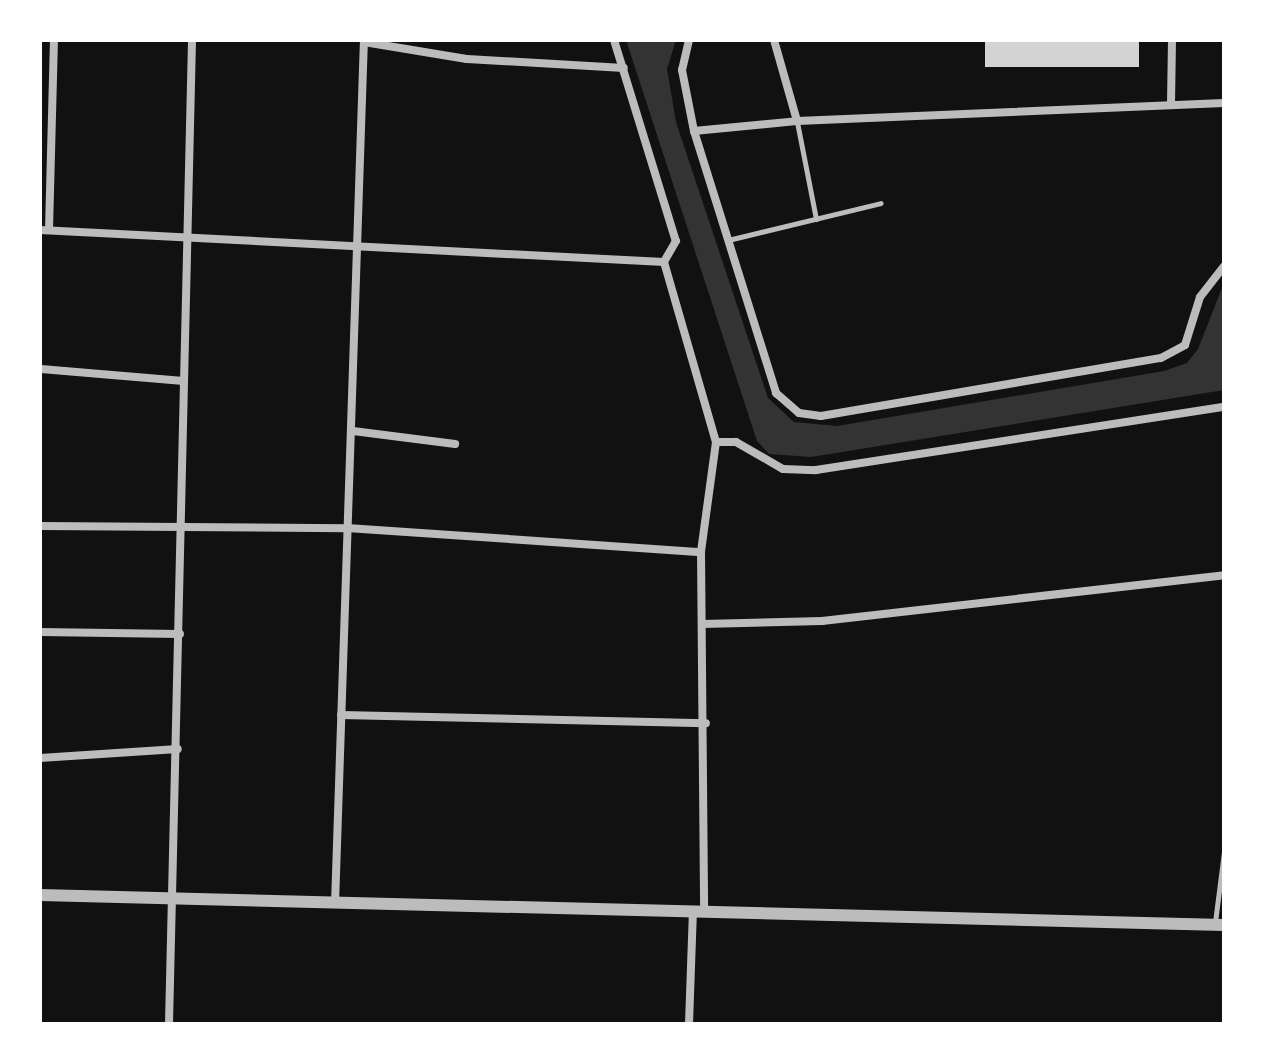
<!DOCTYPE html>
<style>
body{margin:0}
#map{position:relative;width:1264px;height:1064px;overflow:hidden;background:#111;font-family:"Varela Round",sans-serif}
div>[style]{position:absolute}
.water>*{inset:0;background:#333}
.building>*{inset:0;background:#d3d3d3;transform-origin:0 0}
.service>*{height:5px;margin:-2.5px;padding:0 2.5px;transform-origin:2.5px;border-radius:2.5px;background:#bcbcbc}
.minor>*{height:8px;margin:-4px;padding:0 4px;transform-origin:4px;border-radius:4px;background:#bcbcbc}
.tertiary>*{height:12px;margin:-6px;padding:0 6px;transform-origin:6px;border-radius:6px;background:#bcbcbc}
span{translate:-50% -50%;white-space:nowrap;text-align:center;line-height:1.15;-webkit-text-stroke:8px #fff;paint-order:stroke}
.frame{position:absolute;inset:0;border:42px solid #fff;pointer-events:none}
</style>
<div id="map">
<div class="water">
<i style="clip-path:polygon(626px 40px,676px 40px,667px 69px,676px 122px,768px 398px,794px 422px,837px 426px,1164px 371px,1187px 363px,1198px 349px,1224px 283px,1224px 390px,811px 457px,769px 454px,757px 441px)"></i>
</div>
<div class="building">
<i style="left:985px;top:40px;width:154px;height:27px"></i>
</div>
<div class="service">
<i style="left:797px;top:122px;width:99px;rotate:78.9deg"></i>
<i style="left:728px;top:240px;width:157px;rotate:-13.6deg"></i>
<i style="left:1215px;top:922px;width:71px;rotate:-82.7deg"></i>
</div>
<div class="minor">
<i style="left:614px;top:40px;width:210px;rotate:72.9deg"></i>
<i style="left:676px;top:241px;width:24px;rotate:120deg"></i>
<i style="left:664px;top:262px;width:187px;rotate:73.9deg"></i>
<i style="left:716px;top:442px;width:111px;rotate:97.8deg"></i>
<i style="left:701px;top:552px;width:360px;rotate:89.5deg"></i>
<i style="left:689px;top:40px;width:31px;rotate:103deg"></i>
<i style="left:682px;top:70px;width:62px;rotate:78.9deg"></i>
<i style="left:694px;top:131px;width:275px;rotate:72.6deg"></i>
<i style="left:776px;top:393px;width:30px;rotate:41deg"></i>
<i style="left:799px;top:413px;width:22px;rotate:8deg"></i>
<i style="left:821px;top:416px;width:345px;rotate:-9.7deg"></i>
<i style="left:1161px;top:358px;width:27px;rotate:-28deg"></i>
<i style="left:1185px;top:345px;width:50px;rotate:-72.6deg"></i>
<i style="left:1200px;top:297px;width:39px;rotate:-52deg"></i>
<i style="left:774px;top:40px;width:84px;rotate:74.1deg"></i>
<i style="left:364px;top:42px;width:104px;rotate:9.4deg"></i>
<i style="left:467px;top:59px;width:157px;rotate:3.3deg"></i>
<i style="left:1171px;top:104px;width:64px;rotate:-89.1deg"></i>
<i style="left:694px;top:131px;width:103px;rotate:-5.5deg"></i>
<i style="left:797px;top:121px;width:427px;rotate:-2.4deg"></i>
<i style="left:40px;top:230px;width:625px;rotate:2.94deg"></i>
<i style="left:49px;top:230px;width:190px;rotate:-88.5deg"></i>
<i style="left:41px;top:369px;width:143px;rotate:4.8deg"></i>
<i style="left:353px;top:431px;width:103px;rotate:7.3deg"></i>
<i style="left:716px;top:442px;width:20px"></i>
<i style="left:736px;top:442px;width:54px;rotate:29.9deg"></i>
<i style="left:783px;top:469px;width:33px;rotate:2deg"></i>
<i style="left:816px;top:470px;width:413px;rotate:-8.8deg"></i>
<i style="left:40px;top:526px;width:307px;rotate:0.4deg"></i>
<i style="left:347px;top:528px;width:355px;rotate:3.9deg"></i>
<i style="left:702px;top:624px;width:120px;rotate:-1.4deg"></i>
<i style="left:822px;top:621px;width:405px;rotate:-6.5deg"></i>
<i style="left:40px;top:632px;width:140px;rotate:0.8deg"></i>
<i style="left:341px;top:715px;width:365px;rotate:1.3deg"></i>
<i style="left:40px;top:758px;width:138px;rotate:-3.7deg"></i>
<i style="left:335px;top:904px;width:864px;rotate:-88.08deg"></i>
<i style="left:169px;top:1024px;width:984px;rotate:-88.66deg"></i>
<i style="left:689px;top:1024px;width:113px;rotate:-88deg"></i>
</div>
<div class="tertiary">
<i style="left:40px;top:895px;width:1184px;rotate:1.45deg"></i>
</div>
<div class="frame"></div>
</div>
